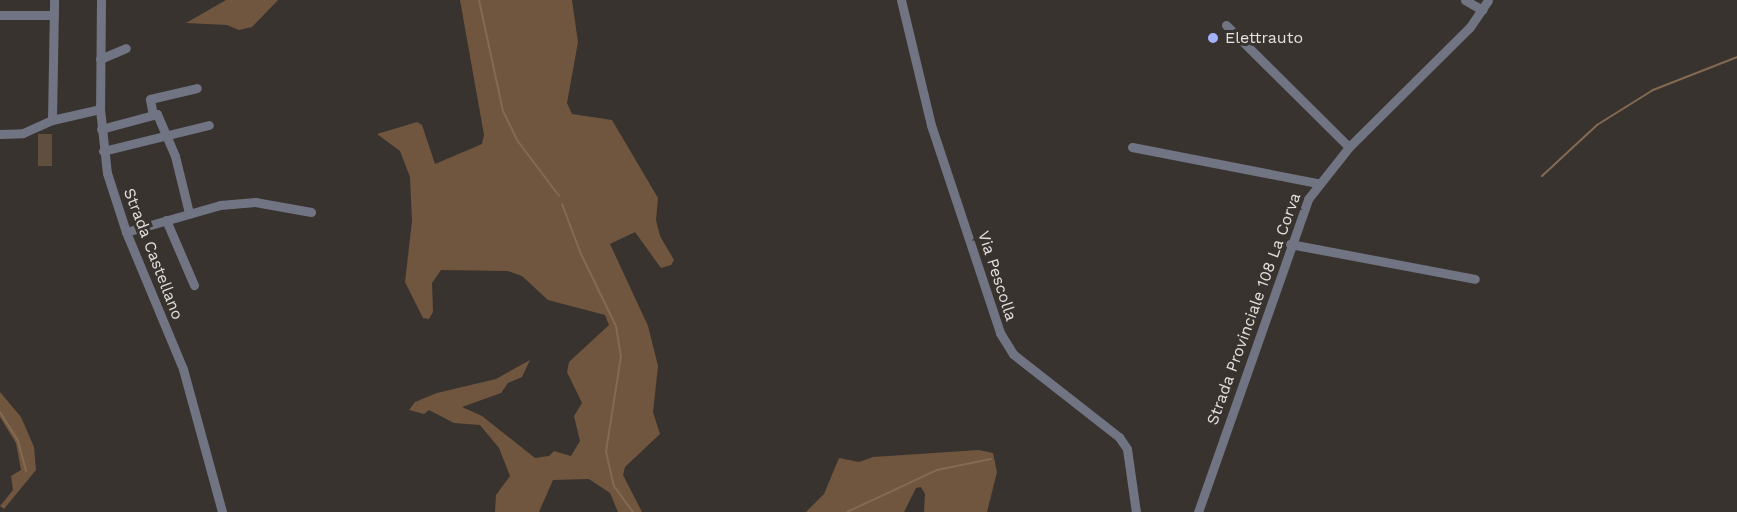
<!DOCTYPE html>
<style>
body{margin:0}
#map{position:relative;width:1737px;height:512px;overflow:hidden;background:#38332f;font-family:"Work Sans",sans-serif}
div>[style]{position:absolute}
.green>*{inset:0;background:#604e3f;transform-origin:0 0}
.forest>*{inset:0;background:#70563f}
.stream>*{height:2px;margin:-1px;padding:0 1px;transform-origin:1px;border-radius:1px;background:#856a52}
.minor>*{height:9px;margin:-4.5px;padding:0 4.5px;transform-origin:4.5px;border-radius:4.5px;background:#717482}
.dots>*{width:16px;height:16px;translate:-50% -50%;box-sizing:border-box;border:3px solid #38332f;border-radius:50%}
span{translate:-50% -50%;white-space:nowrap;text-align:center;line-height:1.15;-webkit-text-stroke:6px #38332f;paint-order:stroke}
.poi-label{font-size:16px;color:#e3e0dd}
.left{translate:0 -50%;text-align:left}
.street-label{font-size:16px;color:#e3e0dd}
</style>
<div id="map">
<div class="green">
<i style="left:38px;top:134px;width:14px;height:32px"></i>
</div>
<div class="forest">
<i style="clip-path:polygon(226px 0,278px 0,252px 27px,239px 30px,227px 25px,186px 23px)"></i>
<i style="clip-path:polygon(460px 0,572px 0,578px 42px,567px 103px,572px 114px,612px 120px,658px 198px,656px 220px,660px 236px,674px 260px,671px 265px,661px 268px,635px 232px,610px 244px,648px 326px,658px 366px,653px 412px,660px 434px,625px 467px,623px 475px,642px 512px,618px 512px,610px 493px,589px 479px,553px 480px,539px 512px,495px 512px,496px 495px,510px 476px,499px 448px,480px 425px,454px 423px,429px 410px,424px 414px,409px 410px,415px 402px,437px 393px,496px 379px,530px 360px,522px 377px,508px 383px,501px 393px,462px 407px,482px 416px,535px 458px,549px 456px,554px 451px,571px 456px,580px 441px,574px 416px,582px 403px,567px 372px,569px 362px,609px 325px,605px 315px,548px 300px,522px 276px,508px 271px,441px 270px,432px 283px,433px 312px,429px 319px,423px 318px,405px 282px,412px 221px,410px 177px,400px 151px,377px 134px,417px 122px,422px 125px,435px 164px,482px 144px,484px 135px)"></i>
<i style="clip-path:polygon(0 392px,21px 417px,34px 447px,36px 470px,4px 509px,0 506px,13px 490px,11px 476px,21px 470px,16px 443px,0 417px)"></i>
<i style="clip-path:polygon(979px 450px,993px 453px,997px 472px,987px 512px,924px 512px,925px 494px,921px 487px,916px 488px,904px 512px,806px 512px,824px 494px,839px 458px,859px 462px,873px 457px)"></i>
</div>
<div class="stream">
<i style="left:479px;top:0;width:114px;rotate:77.8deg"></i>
<i style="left:503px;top:111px;width:32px;rotate:64deg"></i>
<i style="left:517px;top:140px;width:70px;rotate:53.1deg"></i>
<i style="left:1542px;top:176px;width:75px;rotate:-42.8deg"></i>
<i style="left:1597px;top:125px;width:66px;rotate:-32deg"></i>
<i style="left:1653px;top:90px;width:90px;rotate:-21.4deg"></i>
<i style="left:562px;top:204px;width:53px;rotate:69.2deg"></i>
<i style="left:581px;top:254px;width:80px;rotate:64.1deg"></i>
<i style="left:616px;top:326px;width:30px;rotate:81deg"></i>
<i style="left:621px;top:356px;width:97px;rotate:98.9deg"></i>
<i style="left:606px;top:452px;width:35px;rotate:77deg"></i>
<i style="left:614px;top:486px;width:32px;rotate:54deg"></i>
<i style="left:0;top:412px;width:34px;rotate:58deg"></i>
<i style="left:18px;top:441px;width:31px;rotate:75deg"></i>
<i style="left:847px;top:512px;width:99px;rotate:-25deg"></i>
<i style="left:937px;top:470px;width:55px;rotate:-11.5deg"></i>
</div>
<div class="minor">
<i style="left:101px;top:0;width:109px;rotate:90.5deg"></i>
<i style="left:100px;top:109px;width:64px;rotate:83.8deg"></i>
<i style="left:107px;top:173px;width:62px;rotate:72.1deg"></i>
<i style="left:126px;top:232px;width:148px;rotate:67.4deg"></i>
<i style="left:183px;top:369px;width:148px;rotate:74.7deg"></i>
<i style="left:901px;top:0;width:129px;rotate:76.5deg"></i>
<i style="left:931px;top:125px;width:219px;rotate:71.6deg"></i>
<i style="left:1000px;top:333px;width:25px;rotate:58deg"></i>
<i style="left:1013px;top:354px;width:135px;rotate:38.1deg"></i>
<i style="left:1119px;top:437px;width:14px;rotate:56deg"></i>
<i style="left:1127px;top:449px;width:64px;rotate:81.9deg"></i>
<i style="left:1465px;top:0;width:20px;rotate:30deg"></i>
<i style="left:0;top:15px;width:54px"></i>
<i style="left:1226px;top:25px;width:173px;rotate:44.8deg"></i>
<i style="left:100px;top:59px;width:28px;rotate:-23deg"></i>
<i style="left:153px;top:115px;width:16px;rotate:-101deg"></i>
<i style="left:150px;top:99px;width:48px;rotate:-13.2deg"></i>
<i style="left:52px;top:120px;width:120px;rotate:-89deg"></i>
<i style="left:101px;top:129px;width:58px;rotate:-15deg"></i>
<i style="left:157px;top:114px;width:46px;rotate:66.8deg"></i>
<i style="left:175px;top:156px;width:59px;rotate:76.2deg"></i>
<i style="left:0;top:134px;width:23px;rotate:-2deg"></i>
<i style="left:23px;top:133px;width:32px;rotate:-24deg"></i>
<i style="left:52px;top:120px;width:49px;rotate:-12.9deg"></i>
<i style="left:1132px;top:147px;width:189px;rotate:11deg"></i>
<i style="left:103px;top:151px;width:109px;rotate:-13.8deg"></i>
<i style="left:166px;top:220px;width:71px;rotate:66.7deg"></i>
<i style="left:126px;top:232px;width:98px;rotate:-16deg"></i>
<i style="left:220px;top:205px;width:35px;rotate:-5deg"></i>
<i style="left:255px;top:202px;width:57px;rotate:10.1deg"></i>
<i style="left:1290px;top:244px;width:188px;rotate:10.7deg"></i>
<i style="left:1198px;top:512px;width:332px;rotate:-70.6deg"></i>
<i style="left:1308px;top:199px;width:66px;rotate:-51.7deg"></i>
<i style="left:1349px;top:147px;width:170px;rotate:-44.8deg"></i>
<i style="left:1470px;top:27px;width:32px;rotate:-56deg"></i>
</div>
<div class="dots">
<i style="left:1213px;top:38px;background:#a4b2fc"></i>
</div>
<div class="poi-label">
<span class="left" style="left:1225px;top:38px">Elettrauto</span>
</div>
<div class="street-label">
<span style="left:153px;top:254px;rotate:69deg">Strada Castellano</span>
<span style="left:997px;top:276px;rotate:72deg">Via Pescolla</span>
<span style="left:1254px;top:309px;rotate:-70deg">Strada Provinciale 108 La Corva</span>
</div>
</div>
